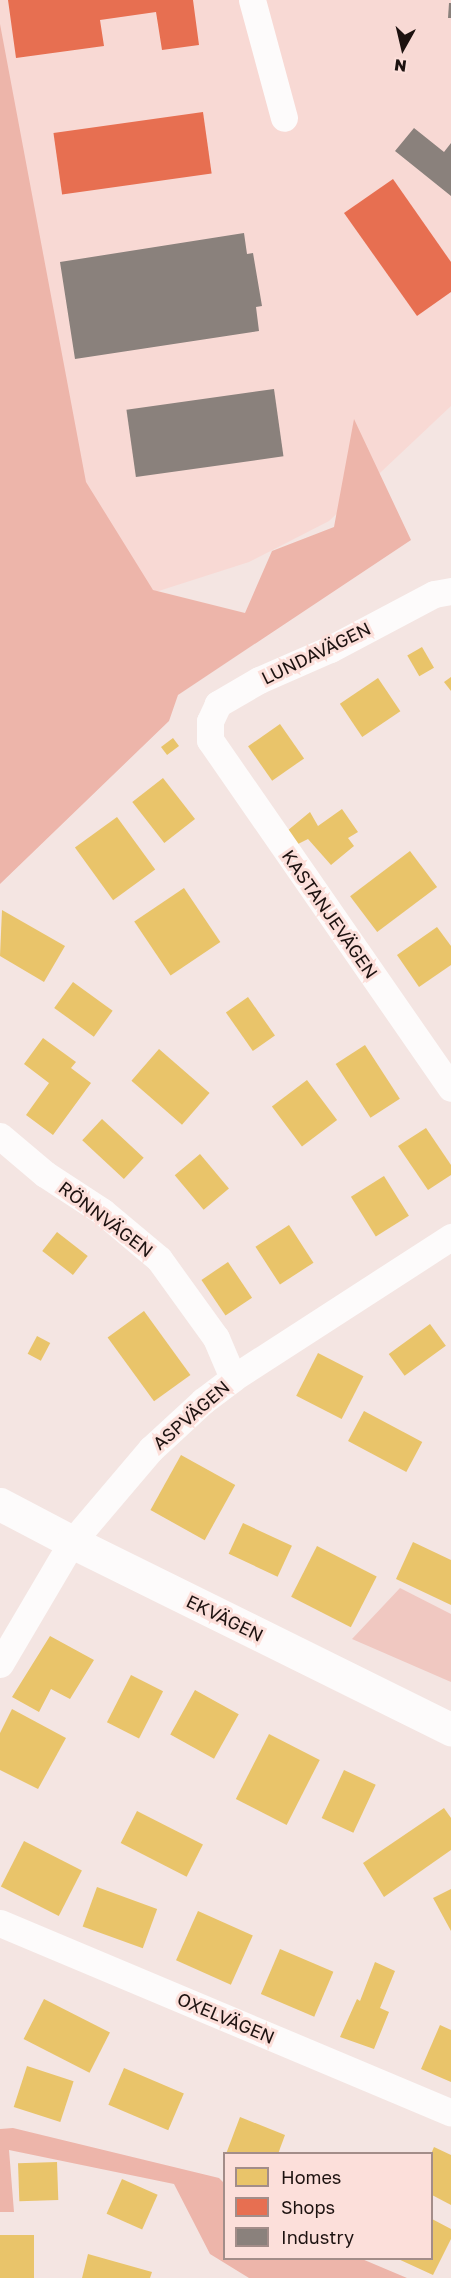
<!DOCTYPE html>
<meta charset="utf-8">
<style>
body{margin:0}
#map{position:relative;width:451px;height:2278px;overflow:hidden;background:#f4e5e2;font-family:"Golos Text",sans-serif}
div>[style]{position:absolute}
.built>*{inset:0;background:#f8d9d4}
.green>*{inset:0;background:#f0c8c1}
.forest>*{inset:0;background:#edb5aa}
.homes>*{inset:0;background:#e9c46a;transform-origin:0 0}
.shops>*{inset:0;background:#e76f51;transform-origin:0 0}
.industry>*{inset:0;background:#8a817c;transform-origin:0 0}
.street>*{height:27px;margin:-13.5px;padding:0 13.5px;transform-origin:13.5px;border-radius:13.5px;background:#fdfbfb}
.secondary>*{height:33px;margin:-16.5px;padding:0 16.5px;transform-origin:16.5px;border-radius:16.5px;background:#fdfbfb}
span{translate:-50% -50%;white-space:nowrap;text-align:center;line-height:1.15;-webkit-text-stroke:6px #fcdfda;paint-order:stroke}
.street-label{font-size:18px;color:#1d1210}
.legend{position:absolute;left:223px;top:2152px;width:210px;height:108px;box-sizing:border-box;background:#fcdfda;border:2px solid #a38d89;margin:0;padding:8px 10px;list-style:none;font-size:18px;color:#1d1210}
.legend li{display:flex;align-items:center;gap:12px;height:30px}
.legend b{width:30px;border:2px solid #a38d89}
.north{position:absolute;left:373px;top:18px;width:60px;height:60px;-webkit-text-stroke:4px #fcdfda;paint-order:stroke;rotate:188deg;font-size:16px;font-weight:700;line-height:24px;text-align:center;color:#1d1210}
.north::after{content:'';display:block;margin:auto;width:21px;height:27px;background:#1d1210;clip-path:polygon(50% 0,100% 100%,50% 72%,0 100%)}
</style>
<div id="map">
<div class="built">
<i style="clip-path:polygon(0 0,451px 0,451px 406px,329px 521px,249px 562px,140px 597px,76px 483px,0 42px)"></i>
</div>
<div class="green">
<i style="clip-path:polygon(400px 1588px,451px 1614px,451px 1682px,352px 1639px)"></i>
</div>
<div class="forest">
<i style="clip-path:polygon(0 24px,86px 482px,153px 590px,245px 613px,272px 551px,334px 527px,354px 419px,411px 540px,178px 695px,169px 721px,0 884px)"></i>
<i style="clip-path:polygon(13px 2128px,219px 2178px,224px 2183px,225px 2258px,362px 2259px,407px 2278px,249px 2278px,210px 2254px,174px 2184px,9px 2150px,14px 2212px,0 2212px,0 2129px)"></i>
</div>
<div class="homes">
<i style="left:422px;top:647px;width:24px;height:17px;rotate:60deg"></i>
<i style="clip-path:polygon(451px 677px,451px 691px,444px 682px)"></i>
<i style="left:378px;top:678px;width:40px;height:46px;rotate:56deg"></i>
<i style="left:280px;top:724px;width:42px;height:39px;rotate:55deg"></i>
<i style="left:173px;top:738px;width:10px;height:15px;rotate:53deg"></i>
<i style="left:163px;top:778px;width:52px;height:39px;rotate:52deg"></i>
<i style="clip-path:polygon(342px 809px,358px 832px,348px 838px,354px 846px,331px 865px,308px 839px,298px 844px,287px 831px,310px 812px,318px 826px)"></i>
<i style="left:117px;top:817px;width:65px;height:52px;rotate:54deg"></i>
<i style="left:410px;top:851px;width:45px;height:75px;rotate:53deg"></i>
<i style="left:184px;top:888px;width:65px;height:60px;rotate:56deg"></i>
<i style="clip-path:polygon(2px 910px,65px 946px,44px 982px,0 956px)"></i>
<i style="clip-path:polygon(437px 927px,451px 946px,451px 965px,419px 987px,397px 955px)"></i>
<i style="left:73px;top:982px;width:49px;height:32px;rotate:36deg"></i>
<i style="left:248px;top:997px;width:47px;height:27px;rotate:55deg"></i>
<i style="clip-path:polygon(43px 1038px,76px 1062px,71px 1068px,91px 1083px,53px 1135px,26px 1115px,49px 1083px,24px 1064px)"></i>
<i style="left:365px;top:1045px;width:64px;height:35px;rotate:57deg"></i>
<i style="left:159px;top:1049px;width:67px;height:42px;rotate:41deg"></i>
<i style="left:307px;top:1080px;width:50px;height:44px;rotate:53deg"></i>
<i style="left:102px;top:1119px;width:57px;height:29px;rotate:43deg"></i>
<i style="clip-path:polygon(426px 1128px,451px 1165px,451px 1175px,428px 1190px,398px 1146px)"></i>
<i style="left:200px;top:1154px;width:45px;height:33px;rotate:50deg"></i>
<i style="left:384px;top:1176px;width:47px;height:39px;rotate:58deg"></i>
<i style="left:289px;top:1225px;width:45px;height:40px;rotate:57deg"></i>
<i style="left:57px;top:1232px;width:39px;height:24px;rotate:38deg"></i>
<i style="left:228px;top:1262px;width:43px;height:32px;rotate:56deg"></i>
<i style="left:144px;top:1311px;width:79px;height:45px;rotate:54deg"></i>
<i style="left:430px;top:1324px;width:27px;height:51px;rotate:54deg"></i>
<i style="left:37px;top:1336px;width:15px;height:20px;rotate:28deg"></i>
<i style="left:318px;top:1353px;width:51px;height:48px;rotate:27deg"></i>
<i style="left:364px;top:1411px;width:66px;height:34px;rotate:28deg"></i>
<i style="left:181px;top:1455px;width:62px;height:63px;rotate:29deg"></i>
<i style="left:243px;top:1523px;width:54px;height:34px;rotate:25deg"></i>
<i style="clip-path:polygon(413px 1542px,451px 1560px,451px 1605px,396px 1579px)"></i>
<i style="left:317px;top:1546px;width:67px;height:57px;rotate:27deg"></i>
<i style="clip-path:polygon(50px 1636px,94px 1660px,70px 1699px,51px 1689px,39px 1712px,12px 1697px)"></i>
<i style="left:131px;top:1675px;width:36px;height:53px;rotate:27deg"></i>
<i style="left:195px;top:1690px;width:50px;height:51px;rotate:29deg"></i>
<i style="clip-path:polygon(12px 1709px,66px 1738px,38px 1789px,0 1770px,0 1733px)"></i>
<i style="left:269px;top:1734px;width:57px;height:73px;rotate:27deg"></i>
<i style="left:344px;top:1770px;width:35px;height:53px;rotate:25deg"></i>
<i style="clip-path:polygon(444px 1808px,451px 1818px,451px 1850px,384px 1897px,363px 1863px)"></i>
<i style="left:137px;top:1811px;width:74px;height:36px;rotate:27deg"></i>
<i style="left:24px;top:1841px;width:65px;height:51px;rotate:27deg"></i>
<i style="left:97px;top:1887px;width:64px;height:42px;rotate:20deg"></i>
<i style="clip-path:polygon(451px 1889px,451px 1931px,433px 1898px)"></i>
<i style="left:198px;top:1911px;width:60px;height:54px;rotate:24deg"></i>
<i style="left:280px;top:1949px;width:58px;height:49px;rotate:23deg"></i>
<i style="clip-path:polygon(375px 1962px,395px 1971px,380px 2008px,389px 2012px,374px 2049px,340px 2037px,357px 1999px,360px 2001px)"></i>
<i style="left:44px;top:1999px;width:74px;height:45px;rotate:27deg"></i>
<i style="clip-path:polygon(440px 2025px,451px 2030px,451px 2082px,421px 2069px)"></i>
<i style="left:27px;top:2066px;width:49px;height:43px;rotate:18deg"></i>
<i style="left:124px;top:2068px;width:65px;height:40px;rotate:23deg"></i>
<i style="clip-path:polygon(240px 2117px,285px 2135px,278px 2154px,226px 2154px)"></i>
<i style="clip-path:polygon(434px 2147px,451px 2155px,451px 2205px,432px 2195px,431px 2154px)"></i>
<i style="left:57px;top:2162px;width:38px;height:39px;rotate:88deg"></i>
<i style="left:122px;top:2179px;width:39px;height:38px;rotate:24deg"></i>
<i style="clip-path:polygon(432px 2219px,451px 2229px,451px 2239px,433px 2275px,396px 2258px,432px 2258px)"></i>
<i style="left:0;top:2235px;width:34px;height:43px"></i>
<i style="clip-path:polygon(88px 2254px,152px 2272px,150px 2278px,82px 2278px)"></i>
</div>
<div class="shops">
<i style="clip-path:polygon(8px 0,193px 0,199px 45px,162px 50px,156px 12px,100px 20px,104px 46px,16px 58px)"></i>
<i style="left:203px;top:112px;width:62px;height:151px;rotate:82deg"></i>
<i style="clip-path:polygon(393px 179px,451px 262px,451px 292px,417px 316px,344px 213px)"></i>
</div>
<div class="industry">
<i style="clip-path:polygon(449px 3px,451px 3px,451px 18px,448px 18px)"></i>
<i style="clip-path:polygon(414px 128px,444px 152px,451px 143px,451px 196px,395px 151px)"></i>
<i style="clip-path:polygon(244px 233px,247px 254px,253px 253px,262px 306px,256px 307px,259px 331px,75px 359px,60px 262px)"></i>
<i style="left:274px;top:389px;width:68px;height:149px;rotate:82deg"></i>
</div>
<div class="street">
<i style="left:252px;top:0;width:122px;rotate:74.8deg"></i>
<i style="left:451px;top:591px;width:17px;rotate:170deg"></i>
<i style="left:434px;top:594px;width:118px;rotate:152.1deg"></i>
<i style="left:330px;top:649px;width:77px;rotate:156.4deg"></i>
<i style="left:259px;top:680px;width:48px;rotate:149.7deg"></i>
<i style="left:218px;top:704px;width:19px;rotate:115deg"></i>
<i style="left:210px;top:721px;width:19px;rotate:90deg"></i>
<i style="left:210px;top:740px;width:423px;rotate:55.3deg"></i>
<i style="left:0;top:1136px;width:59px;rotate:40.2deg"></i>
<i style="left:45px;top:1174px;width:69px;rotate:33.2deg"></i>
<i style="left:103px;top:1212px;width:73px;rotate:40deg"></i>
<i style="left:159px;top:1259px;width:97px;rotate:54.2deg"></i>
<i style="left:216px;top:1338px;width:43px;rotate:67deg"></i>
<i style="left:0;top:1664px;width:142px;rotate:-59.5deg"></i>
<i style="left:72px;top:1542px;width:122px;rotate:-49.7deg"></i>
<i style="left:151px;top:1449px;width:71px;rotate:-42.7deg"></i>
<i style="left:203px;top:1401px;width:38px;rotate:-37deg"></i>
<i style="left:233px;top:1378px;width:260px;rotate:-32.9deg"></i>
<i style="left:0;top:1923px;width:489px;rotate:22.8deg"></i>
</div>
<div class="secondary">
<i style="left:0;top:1504px;width:81px;rotate:27.8deg"></i>
<i style="left:72px;top:1542px;width:423px;rotate:26.3deg"></i>
</div>
<div class="street-label">
<span style="left:316px;top:653px;rotate:-26deg">LUNDAVÄGEN</span>
<span style="left:330px;top:914px;rotate:55deg">KASTANJEVÄGEN</span>
<span style="left:106px;top:1219px;rotate:37deg">RÖNNVÄGEN</span>
<span style="left:191px;top:1415px;rotate:-41deg">ASPVÄGEN</span>
<span style="left:225px;top:1618px;rotate:26deg">EKVÄGEN</span>
<span style="left:226px;top:2018px;rotate:23deg">OXELVÄGEN</span>
</div>
<ul class="legend">
<li><b style="height:16px;background:#e9c46a"></b>Homes</li>
<li><b style="height:16px;background:#e76f51"></b>Shops</li>
<li><b style="height:16px;background:#8a817c"></b>Industry</li>
</ul>
<div class="north">N</div>
</div>
